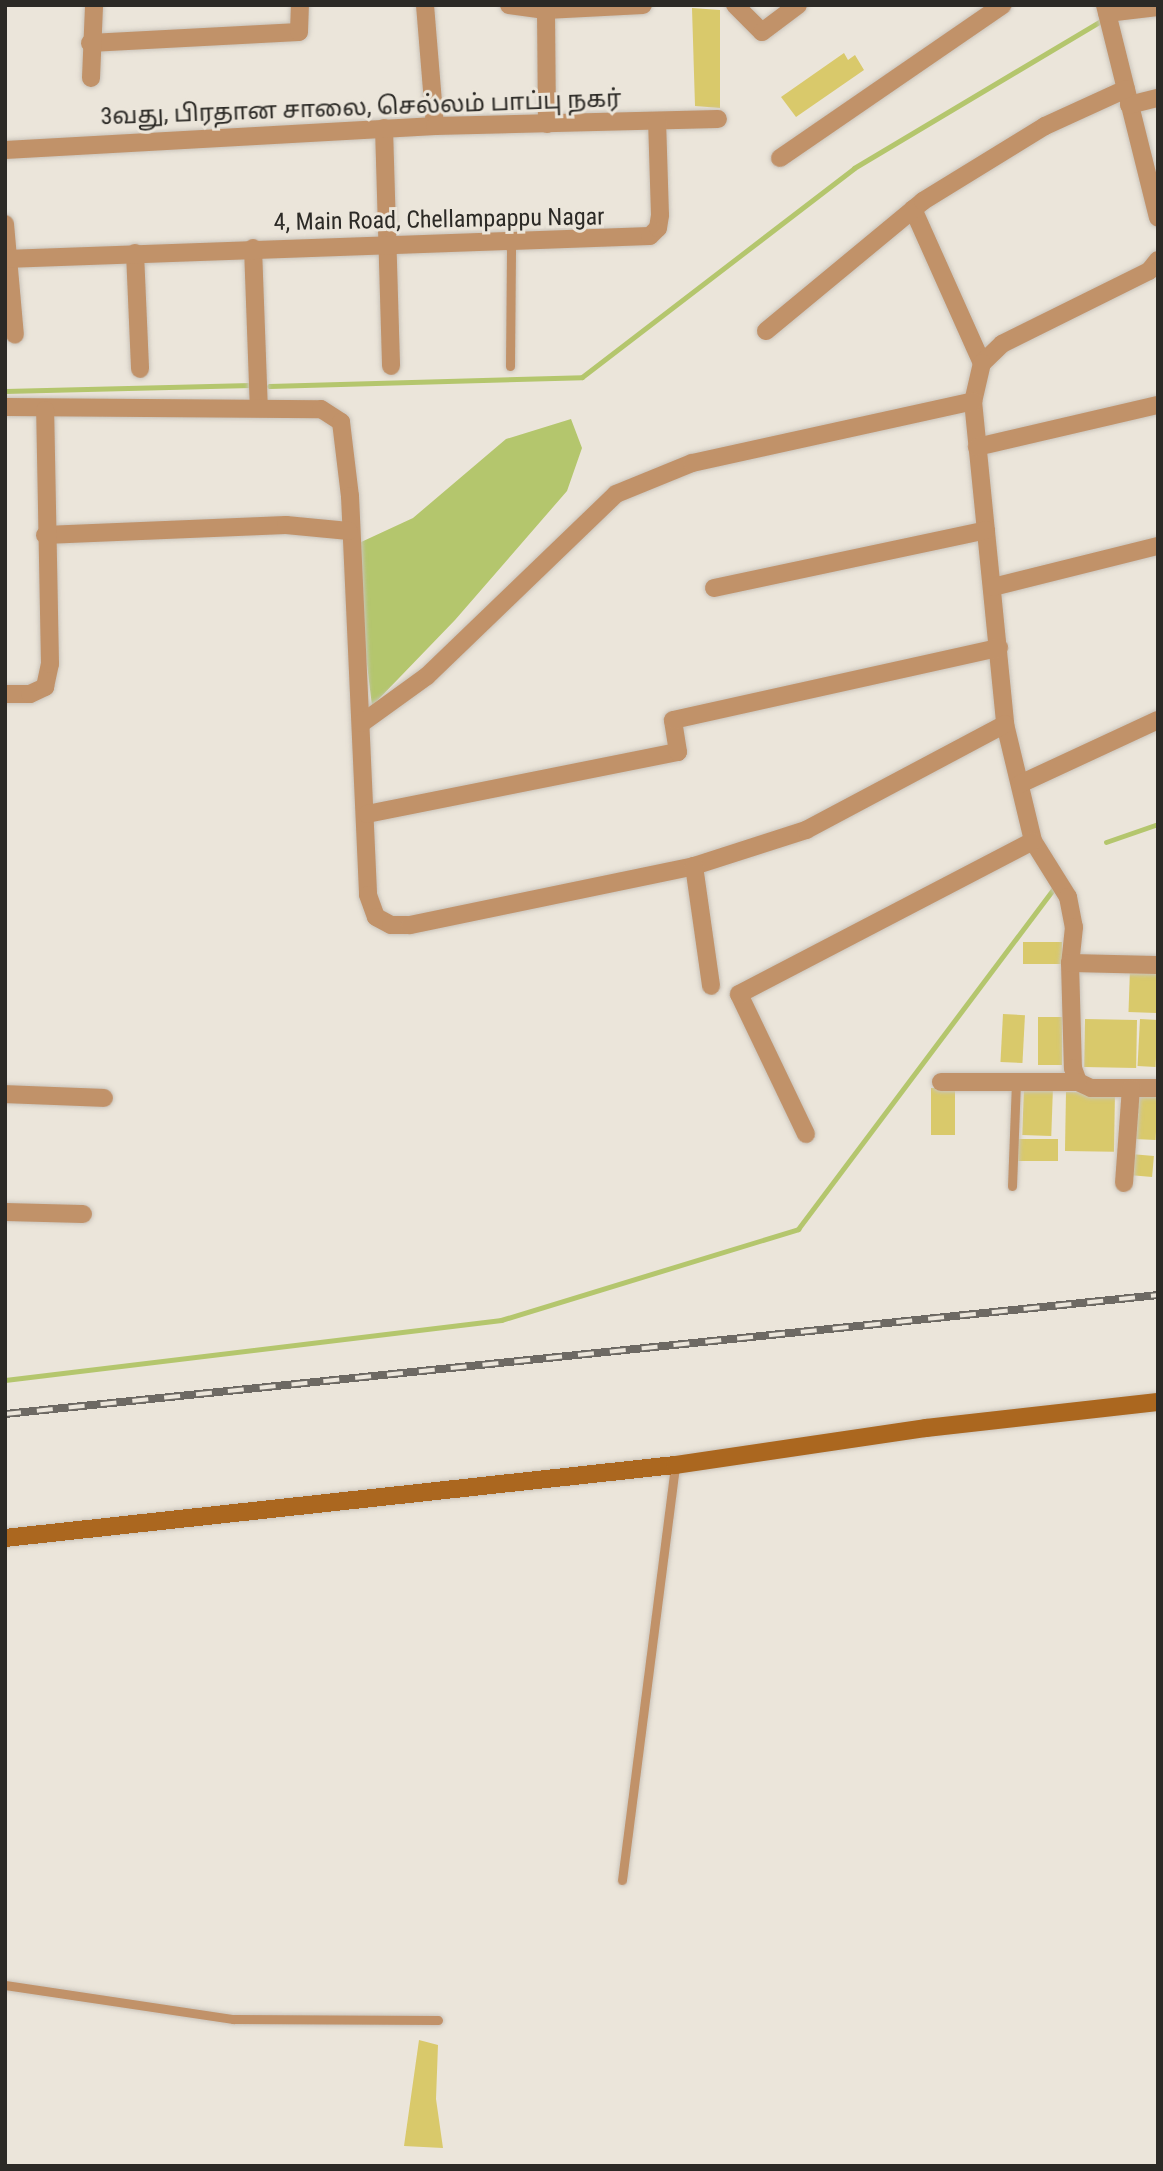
<!DOCTYPE html>
<meta charset="utf-8">
<style>
body{margin:0}
#map{position:relative;width:1163px;height:2171px;overflow:hidden;background:#ebe5da;font-family:"Roboto Condensed","Noto Sans Tamil",sans-serif}
div>[style]{position:absolute}
.water>*{inset:0;background:#b4c66d}
.stream>*{height:5px;margin:-2.5px;padding:0 2.5px;transform-origin:2.5px;border-radius:2.5px;background:#b4c66d}
.building>*{inset:0;background:#d9c96b;transform-origin:0 0}
.roads{filter:drop-shadow(0 0 2px #c9c3ba) drop-shadow(0 0 2px #c9c3ba)}
.lane>*{height:9px;margin:-4.5px;padding:0 4.5px;transform-origin:4.5px;border-radius:4.5px;background:#c19269}
.street>*{height:18px;margin:-9px;padding:0 9px;transform-origin:9px;border-radius:9px;background:#c19269}
.secondary>*{height:18px;margin:-9px;padding:0 9px;transform-origin:9px;border-radius:9px;background:#ab671f}
.rail>*{height:8px;margin-top:-4px;transform-origin:0;background:repeating-linear-gradient(90deg,#ebe5da 0 16px,#6d6963 0 32px);box-sizing:border-box;border-block:2px solid #6d6963}
span{translate:-50% -50%;white-space:nowrap;text-align:center;line-height:1.15;-webkit-text-stroke:6px #ebe5da;paint-order:stroke}
.street-label{font-size:24px;color:#2c2a26}
.frame{position:absolute;inset:0;border:7px solid #2c2a26;pointer-events:none}
</style>
<div id="map">
<div class="water">
<i style="clip-path:polygon(571px 419px,582px 448px,567px 491px,455px 620px,372px 706px,361px 614px,359px 543px,413px 518px,506px 439px)"></i>
</div>
<div class="stream">
<i style="left:269px;top:386px;width:313px;rotate:-1.6deg"></i>
<i style="left:582px;top:377px;width:343px;rotate:-37.5deg"></i>
<i style="left:854px;top:168px;width:287px;rotate:-30.8deg"></i>
<i style="left:5px;top:391px;width:246px;rotate:-1.4deg"></i>
<i style="left:1106px;top:842px;width:55px;rotate:-19.1deg"></i>
<i style="left:5px;top:1380px;width:500px;rotate:-6.9deg"></i>
<i style="left:501px;top:1320px;width:311px;rotate:-17deg"></i>
<i style="left:798px;top:1229px;width:429px;rotate:-53.1deg"></i>
</div>
<div class="building">
<i style="clip-path:polygon(692px 8px,720px 10px,720px 108px,695px 106px)"></i>
<i style="clip-path:polygon(844px 53px,848px 60px,855px 55px,864px 70px,796px 117px,781px 97px)"></i>
<i style="left:1062px;top:942px;width:22px;height:39px;rotate:90deg"></i>
<i style="left:1130px;top:969px;width:28px;height:43px;rotate:2deg"></i>
<i style="left:1003px;top:1014px;width:22px;height:48px;rotate:3deg"></i>
<i style="left:1038px;top:1017px;width:24px;height:48px"></i>
<i style="left:1085px;top:1019px;width:52px;height:48px;rotate:1deg"></i>
<i style="left:1140px;top:1019px;width:18px;height:47px;rotate:3deg"></i>
<i style="left:1024px;top:1086px;width:29px;height:49px;rotate:2deg"></i>
<i style="left:931px;top:1088px;width:24px;height:47px"></i>
<i style="left:1066px;top:1092px;width:49px;height:59px;rotate:1deg"></i>
<i style="left:1137px;top:1093px;width:21px;height:46px;rotate:3deg"></i>
<i style="left:1016px;top:1139px;width:42px;height:22px"></i>
<i style="left:1131px;top:1154px;width:23px;height:21px;rotate:5deg"></i>
<i style="clip-path:polygon(419px 2040px,438px 2045px,436px 2099px,443px 2148px,404px 2146px)"></i>
</div>
<div class="roads">
<div class="lane">
<i style="left:510px;top:366px;width:123px;rotate:-89.5deg"></i>
<i style="left:1012px;top:1186px;width:104px;rotate:-87.8deg"></i>
<i style="left:622px;top:1880px;width:418px;rotate:-82.7deg"></i>
<i style="left:5px;top:1985px;width:231px;rotate:8.5deg"></i>
<i style="left:233px;top:2019px;width:205px;rotate:0.3deg"></i>
</div>
<div class="street">
<i style="left:425px;top:5px;width:121px;rotate:85.3deg"></i>
<i style="left:509px;top:5px;width:37px;rotate:8deg"></i>
<i style="left:546px;top:10px;width:97px;rotate:-3deg"></i>
<i style="left:735px;top:5px;width:38px;rotate:45deg"></i>
<i style="left:762px;top:32px;width:45px;rotate:-36.9deg"></i>
<i style="left:1105px;top:5px;width:219px;rotate:76deg"></i>
<i style="left:546px;top:10px;width:114px;rotate:89.5deg"></i>
<i style="left:1107px;top:13px;width:51px;rotate:-6.7deg"></i>
<i style="left:90px;top:43px;width:209px;rotate:-3deg"></i>
<i style="left:299px;top:32px;width:27px;rotate:-88deg"></i>
<i style="left:91px;top:78px;width:73px;rotate:-87.6deg"></i>
<i style="left:1129px;top:105px;width:30px;rotate:-14deg"></i>
<i style="left:384px;top:128px;width:238px;rotate:88.3deg"></i>
<i style="left:5px;top:150px;width:431px;rotate:-3.2deg"></i>
<i style="left:435px;top:126px;width:283px;rotate:-1.4deg"></i>
<i style="left:780px;top:158px;width:270px;rotate:-34.5deg"></i>
<i style="left:913px;top:209px;width:169px;rotate:65.9deg"></i>
<i style="left:5px;top:224px;width:111px;rotate:84.9deg"></i>
<i style="left:253px;top:248px;width:160px;rotate:87.9deg"></i>
<i style="left:135px;top:253px;width:116px;rotate:87.5deg"></i>
<i style="left:5px;top:259px;width:645px;rotate:-2.04deg"></i>
<i style="left:650px;top:236px;width:11px;rotate:-45deg"></i>
<i style="left:658px;top:228px;width:13px;rotate:-81deg"></i>
<i style="left:660px;top:215px;width:94px;rotate:-91.8deg"></i>
<i style="left:1158px;top:260px;width:14px;rotate:129deg"></i>
<i style="left:1149px;top:271px;width:164px;rotate:153.6deg"></i>
<i style="left:1002px;top:344px;width:28px;rotate:136deg"></i>
<i style="left:982px;top:363px;width:39px;rotate:103deg"></i>
<i style="left:973px;top:401px;width:325px;rotate:84.3deg"></i>
<i style="left:1005px;top:724px;width:120px;rotate:76.5deg"></i>
<i style="left:1033px;top:841px;width:66px;rotate:58deg"></i>
<i style="left:1068px;top:897px;width:31px;rotate:79deg"></i>
<i style="left:1074px;top:927px;width:36px;rotate:96deg"></i>
<i style="left:1070px;top:963px;width:105px;rotate:88.4deg"></i>
<i style="left:1073px;top:1068px;width:15px;rotate:70deg"></i>
<i style="left:1078px;top:1082px;width:14px;rotate:25deg"></i>
<i style="left:1091px;top:1088px;width:67px"></i>
<i style="left:766px;top:331px;width:204px;rotate:-39.6deg"></i>
<i style="left:923px;top:201px;width:143px;rotate:-31.6deg"></i>
<i style="left:1045px;top:126px;width:89px;rotate:-24.6deg"></i>
<i style="left:5px;top:407px;width:316px;rotate:0.4deg"></i>
<i style="left:321px;top:409px;width:24px;rotate:33deg"></i>
<i style="left:341px;top:422px;width:75px;rotate:83.1deg"></i>
<i style="left:350px;top:496px;width:399px;rotate:87.4deg"></i>
<i style="left:368px;top:895px;width:23px;rotate:70deg"></i>
<i style="left:376px;top:917px;width:17px;rotate:28deg"></i>
<i style="left:391px;top:925px;width:19px"></i>
<i style="left:410px;top:925px;width:290px;rotate:-11.7deg"></i>
<i style="left:694px;top:866px;width:118px;rotate:-17.8deg"></i>
<i style="left:806px;top:830px;width:225px;rotate:-28deg"></i>
<i style="left:977px;top:447px;width:185px;rotate:-13.1deg"></i>
<i style="left:45px;top:535px;width:241px;rotate:-2.4deg"></i>
<i style="left:286px;top:525px;width:63px;rotate:5.4deg"></i>
<i style="left:993px;top:587px;width:170px;rotate:-14deg"></i>
<i style="left:714px;top:588px;width:278px;rotate:-12deg"></i>
<i style="left:5px;top:694px;width:25px"></i>
<i style="left:30px;top:694px;width:17px;rotate:-25deg"></i>
<i style="left:45px;top:687px;width:24px;rotate:-78deg"></i>
<i style="left:50px;top:664px;width:254px;rotate:-91.1deg"></i>
<i style="left:362px;top:723px;width:80px;rotate:-35.9deg"></i>
<i style="left:427px;top:676px;width:262px;rotate:-43.9deg"></i>
<i style="left:616px;top:494px;width:82px;rotate:-22.2deg"></i>
<i style="left:692px;top:463px;width:288px;rotate:-12.4deg"></i>
<i style="left:1020px;top:784px;width:152px;rotate:-24.9deg"></i>
<i style="left:367px;top:814px;width:317px;rotate:-11.3deg"></i>
<i style="left:678px;top:752px;width:32px;rotate:-99deg"></i>
<i style="left:673px;top:720px;width:334px;rotate:-12.5deg"></i>
<i style="left:694px;top:866px;width:121px;rotate:81.9deg"></i>
<i style="left:1070px;top:963px;width:88px;rotate:1.3deg"></i>
<i style="left:941px;top:1082px;width:137px"></i>
<i style="left:5px;top:1094px;width:99px;rotate:2.3deg"></i>
<i style="left:806px;top:1134px;width:155px;rotate:-115.6deg"></i>
<i style="left:739px;top:994px;width:331px;rotate:-27.5deg"></i>
<i style="left:1124px;top:1183px;width:95px;rotate:-85.8deg"></i>
<i style="left:5px;top:1212px;width:78px;rotate:1.5deg"></i>
</div>
<div class="secondary">
<i style="left:5px;top:1538px;width:674px;rotate:-6.22deg"></i>
<i style="left:675px;top:1465px;width:254px;rotate:-8.4deg"></i>
<i style="left:926px;top:1428px;width:233px;rotate:-6.4deg"></i>
</div>
</div>
<div class="rail">
<i style="left:5px;top:1414px;width:1159px;rotate:-5.89deg"></i>
</div>
<div class="street-label">
<span style="left:361px;top:108px;rotate:-2deg">3வது, பிரதான சாலை, செல்லம் பாப்பு நகர்</span>
<span style="left:439px;top:220px;rotate:-1deg">4, Main Road, Chellampappu Nagar</span>
</div>
<div class="frame"></div>
</div>
